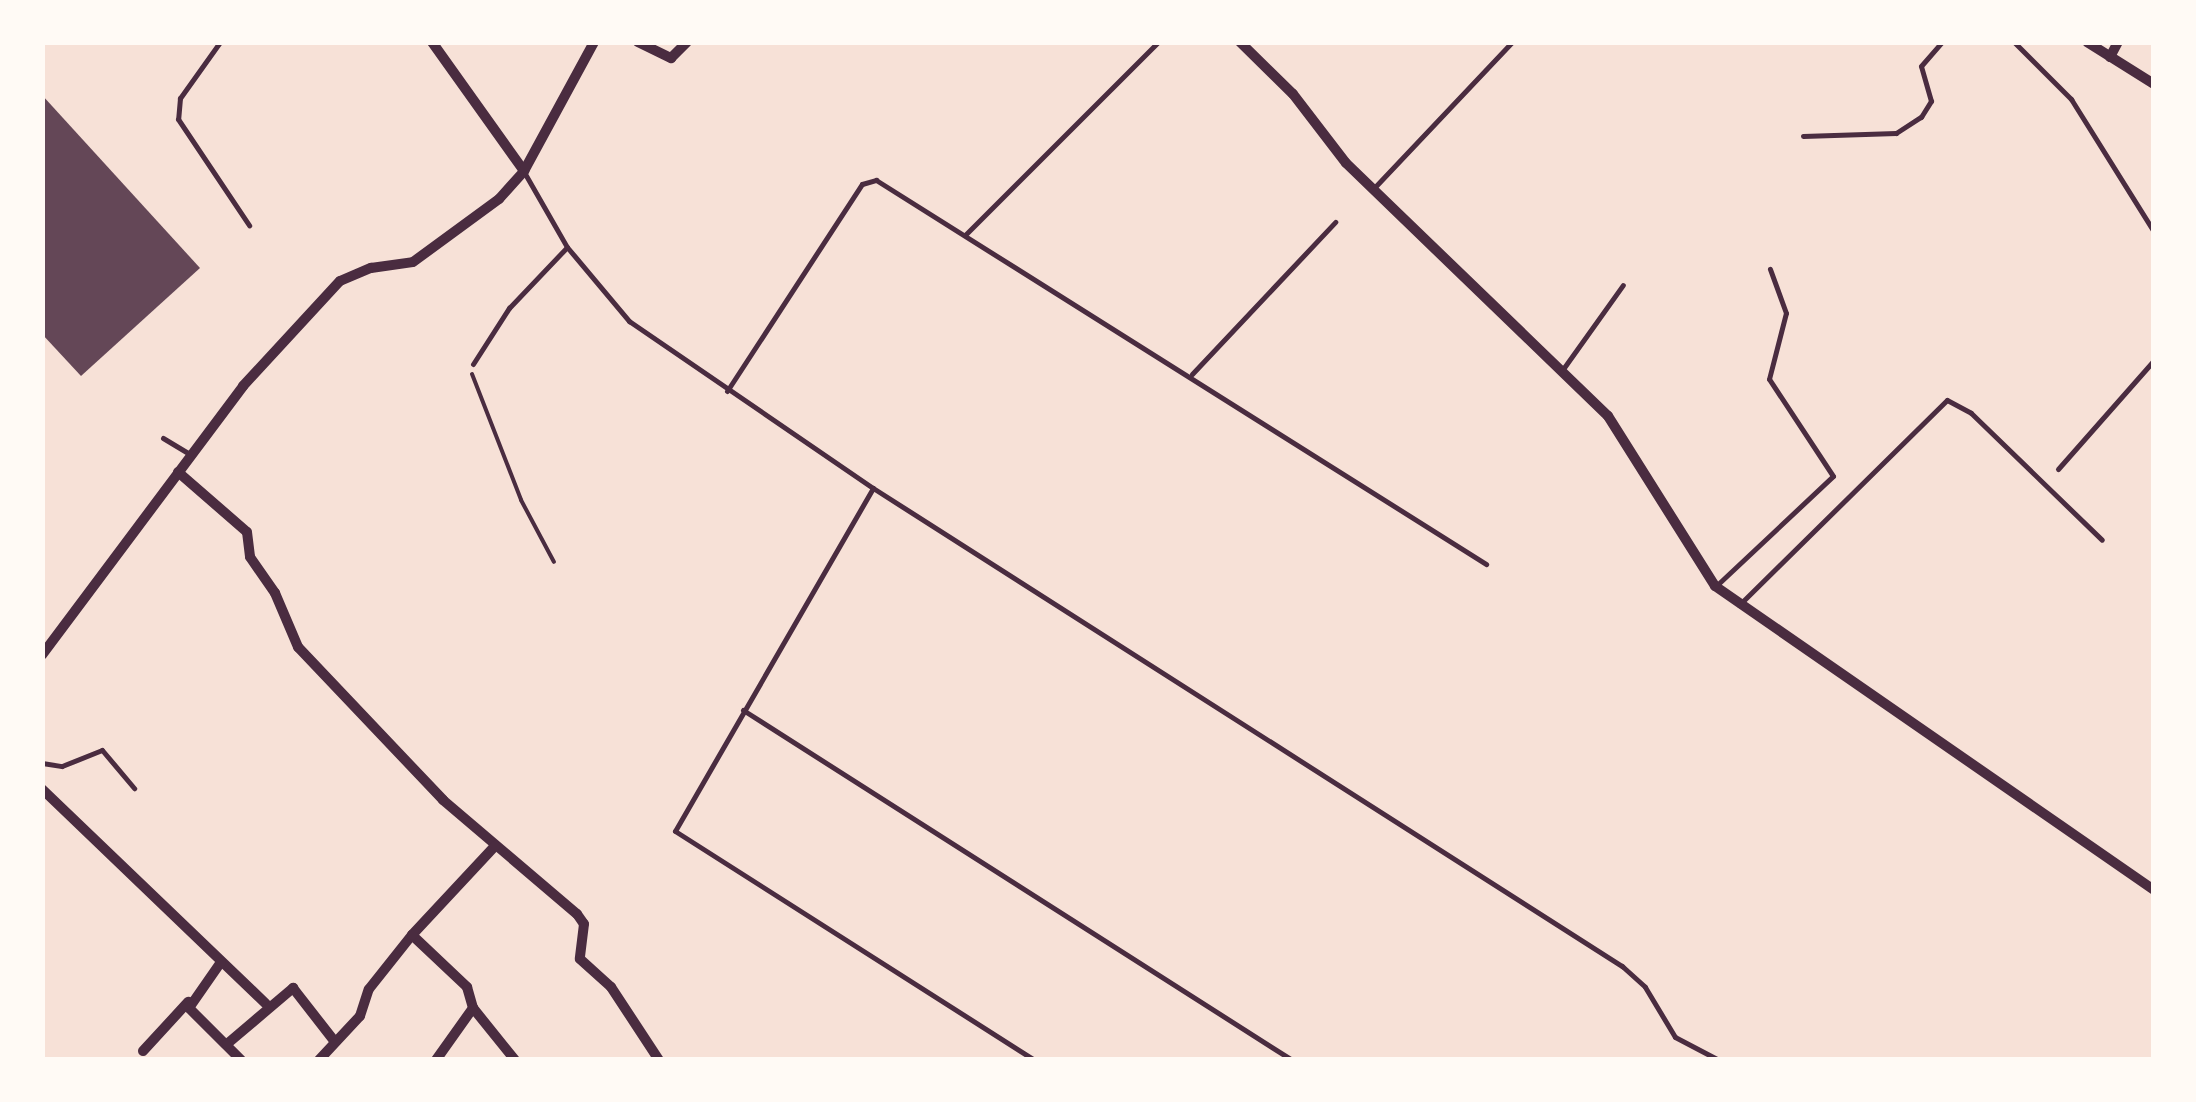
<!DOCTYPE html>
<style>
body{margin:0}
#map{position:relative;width:2196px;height:1102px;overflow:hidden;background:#f7e1d7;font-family:"Nunito Sans",sans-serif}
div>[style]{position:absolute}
.building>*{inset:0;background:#644757}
.path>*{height:4px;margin:-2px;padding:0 2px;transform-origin:2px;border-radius:2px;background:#4a2c40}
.service>*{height:5px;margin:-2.5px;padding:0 2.5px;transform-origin:2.5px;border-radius:2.5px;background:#4a2c40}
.minor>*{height:10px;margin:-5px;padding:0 5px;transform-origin:5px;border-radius:5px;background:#4a2c40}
span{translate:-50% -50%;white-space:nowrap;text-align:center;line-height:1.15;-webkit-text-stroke:8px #fffaf5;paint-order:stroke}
.frame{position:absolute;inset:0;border:45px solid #fffaf5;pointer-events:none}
</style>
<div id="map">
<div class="building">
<i style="clip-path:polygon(42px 95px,200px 268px,81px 376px,42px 334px)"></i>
</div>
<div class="path">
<i style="left:472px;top:374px;width:135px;rotate:68.7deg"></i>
<i style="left:521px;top:500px;width:70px;rotate:62deg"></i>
</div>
<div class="service">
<i style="left:220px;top:42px;width:69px;rotate:125.5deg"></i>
<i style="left:180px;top:98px;width:21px;rotate:95deg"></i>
<i style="left:178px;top:119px;width:128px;rotate:56.2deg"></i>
<i style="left:2014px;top:42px;width:81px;rotate:45deg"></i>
<i style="left:2071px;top:99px;width:157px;rotate:58deg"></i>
<i style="left:1803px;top:136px;width:93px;rotate:-1.8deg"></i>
<i style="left:1896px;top:133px;width:30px;rotate:-33deg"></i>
<i style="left:1921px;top:117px;width:19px;rotate:-58deg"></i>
<i style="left:1931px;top:101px;width:36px;rotate:-106deg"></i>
<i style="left:1921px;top:66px;width:32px;rotate:-49deg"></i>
<i style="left:524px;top:172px;width:86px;rotate:60.2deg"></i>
<i style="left:567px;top:247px;width:97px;rotate:50deg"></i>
<i style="left:629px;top:321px;width:296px;rotate:34.4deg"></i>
<i style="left:873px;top:488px;width:889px;rotate:32.55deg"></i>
<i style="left:1622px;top:966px;width:31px;rotate:42deg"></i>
<i style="left:1645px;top:987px;width:58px;rotate:59deg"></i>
<i style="left:1675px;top:1037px;width:50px;rotate:27.6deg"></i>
<i style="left:1373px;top:189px;width:202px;rotate:-46.6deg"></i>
<i style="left:966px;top:234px;width:272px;rotate:-45deg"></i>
<i style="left:473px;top:364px;width:67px;rotate:-57.3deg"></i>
<i style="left:509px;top:308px;width:84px;rotate:-46.4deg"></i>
<i style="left:1563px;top:369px;width:103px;rotate:-54.5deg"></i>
<i style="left:1192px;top:374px;width:209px;rotate:-46.7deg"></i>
<i style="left:727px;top:391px;width:247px;rotate:-56.9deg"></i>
<i style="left:862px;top:184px;width:15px;rotate:-16deg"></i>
<i style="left:876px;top:180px;width:721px;rotate:32.19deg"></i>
<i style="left:163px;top:438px;width:33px;rotate:31deg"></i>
<i style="left:2058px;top:469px;width:145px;rotate:-48.6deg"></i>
<i style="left:873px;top:488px;width:396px;rotate:120deg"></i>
<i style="left:675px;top:831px;width:426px;rotate:32.5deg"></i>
<i style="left:1717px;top:585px;width:159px;rotate:-43.2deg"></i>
<i style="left:1833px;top:476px;width:116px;rotate:-123.4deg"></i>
<i style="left:1769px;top:379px;width:68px;rotate:-75.6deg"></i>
<i style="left:1786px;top:313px;width:47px;rotate:-110deg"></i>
<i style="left:1739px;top:605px;width:292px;rotate:-44.6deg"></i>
<i style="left:1947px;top:400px;width:27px;rotate:28deg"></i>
<i style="left:1971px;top:413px;width:182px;rotate:44.1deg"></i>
<i style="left:743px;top:710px;width:651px;rotate:32.52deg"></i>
<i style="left:42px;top:763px;width:20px;rotate:9deg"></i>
<i style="left:62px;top:766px;width:43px;rotate:-21.8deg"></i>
<i style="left:102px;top:750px;width:50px;rotate:49.9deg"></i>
</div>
<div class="minor">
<i style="left:432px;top:42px;width:158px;rotate:54.5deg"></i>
<i style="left:638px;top:42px;width:37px;rotate:26deg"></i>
<i style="left:671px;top:58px;width:23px;rotate:-45deg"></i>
<i style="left:1240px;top:42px;width:74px;rotate:44.5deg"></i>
<i style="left:1293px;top:94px;width:87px;rotate:52.5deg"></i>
<i style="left:1346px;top:163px;width:364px;rotate:44deg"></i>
<i style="left:1608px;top:416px;width:201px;rotate:57.8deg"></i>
<i style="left:1715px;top:586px;width:534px;rotate:34.7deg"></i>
<i style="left:2087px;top:42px;width:79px;rotate:32.1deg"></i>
<i style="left:2110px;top:57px;width:17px;rotate:-62deg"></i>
<i style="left:178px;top:472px;width:91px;rotate:41deg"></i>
<i style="left:247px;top:532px;width:25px;rotate:83deg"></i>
<i style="left:250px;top:557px;width:44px;rotate:55.2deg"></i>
<i style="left:275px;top:593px;width:59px;rotate:66.9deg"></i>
<i style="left:298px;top:647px;width:211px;rotate:46.5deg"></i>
<i style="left:443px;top:800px;width:176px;rotate:40.4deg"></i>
<i style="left:577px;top:914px;width:12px;rotate:55deg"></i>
<i style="left:584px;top:924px;width:35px;rotate:97deg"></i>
<i style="left:580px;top:959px;width:42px;rotate:42.1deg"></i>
<i style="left:611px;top:987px;width:87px;rotate:56.7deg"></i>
<i style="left:42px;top:655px;width:336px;rotate:-53.2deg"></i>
<i style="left:243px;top:386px;width:143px;rotate:-47.3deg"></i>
<i style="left:340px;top:281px;width:34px;rotate:-23deg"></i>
<i style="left:371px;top:268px;width:42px;rotate:-8.1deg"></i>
<i style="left:413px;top:262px;width:107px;rotate:-36.2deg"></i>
<i style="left:499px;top:199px;width:38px;rotate:-48deg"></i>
<i style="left:524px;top:171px;width:147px;rotate:-61.5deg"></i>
<i style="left:42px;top:789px;width:310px;rotate:43.8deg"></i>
<i style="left:412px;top:935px;width:76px;rotate:43.4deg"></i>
<i style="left:467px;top:987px;width:22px;rotate:74deg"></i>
<i style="left:473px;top:1008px;width:67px;rotate:51.1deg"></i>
<i style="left:221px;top:962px;width:56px;rotate:124.8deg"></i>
<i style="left:189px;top:1008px;width:74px;rotate:45deg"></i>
<i style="left:227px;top:1044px;width:87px;rotate:-40.3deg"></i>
<i style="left:293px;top:988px;width:68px;rotate:52.1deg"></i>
<i style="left:143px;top:1051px;width:67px;rotate:-47.4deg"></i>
<i style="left:319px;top:1060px;width:60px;rotate:-47deg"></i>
<i style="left:360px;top:1016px;width:28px;rotate:-72deg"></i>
<i style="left:369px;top:989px;width:69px;rotate:-51.5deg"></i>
<i style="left:412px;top:935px;width:122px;rotate:-47deg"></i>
<i style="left:436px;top:1060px;width:64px;rotate:-54.6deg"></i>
</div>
<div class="frame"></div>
</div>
